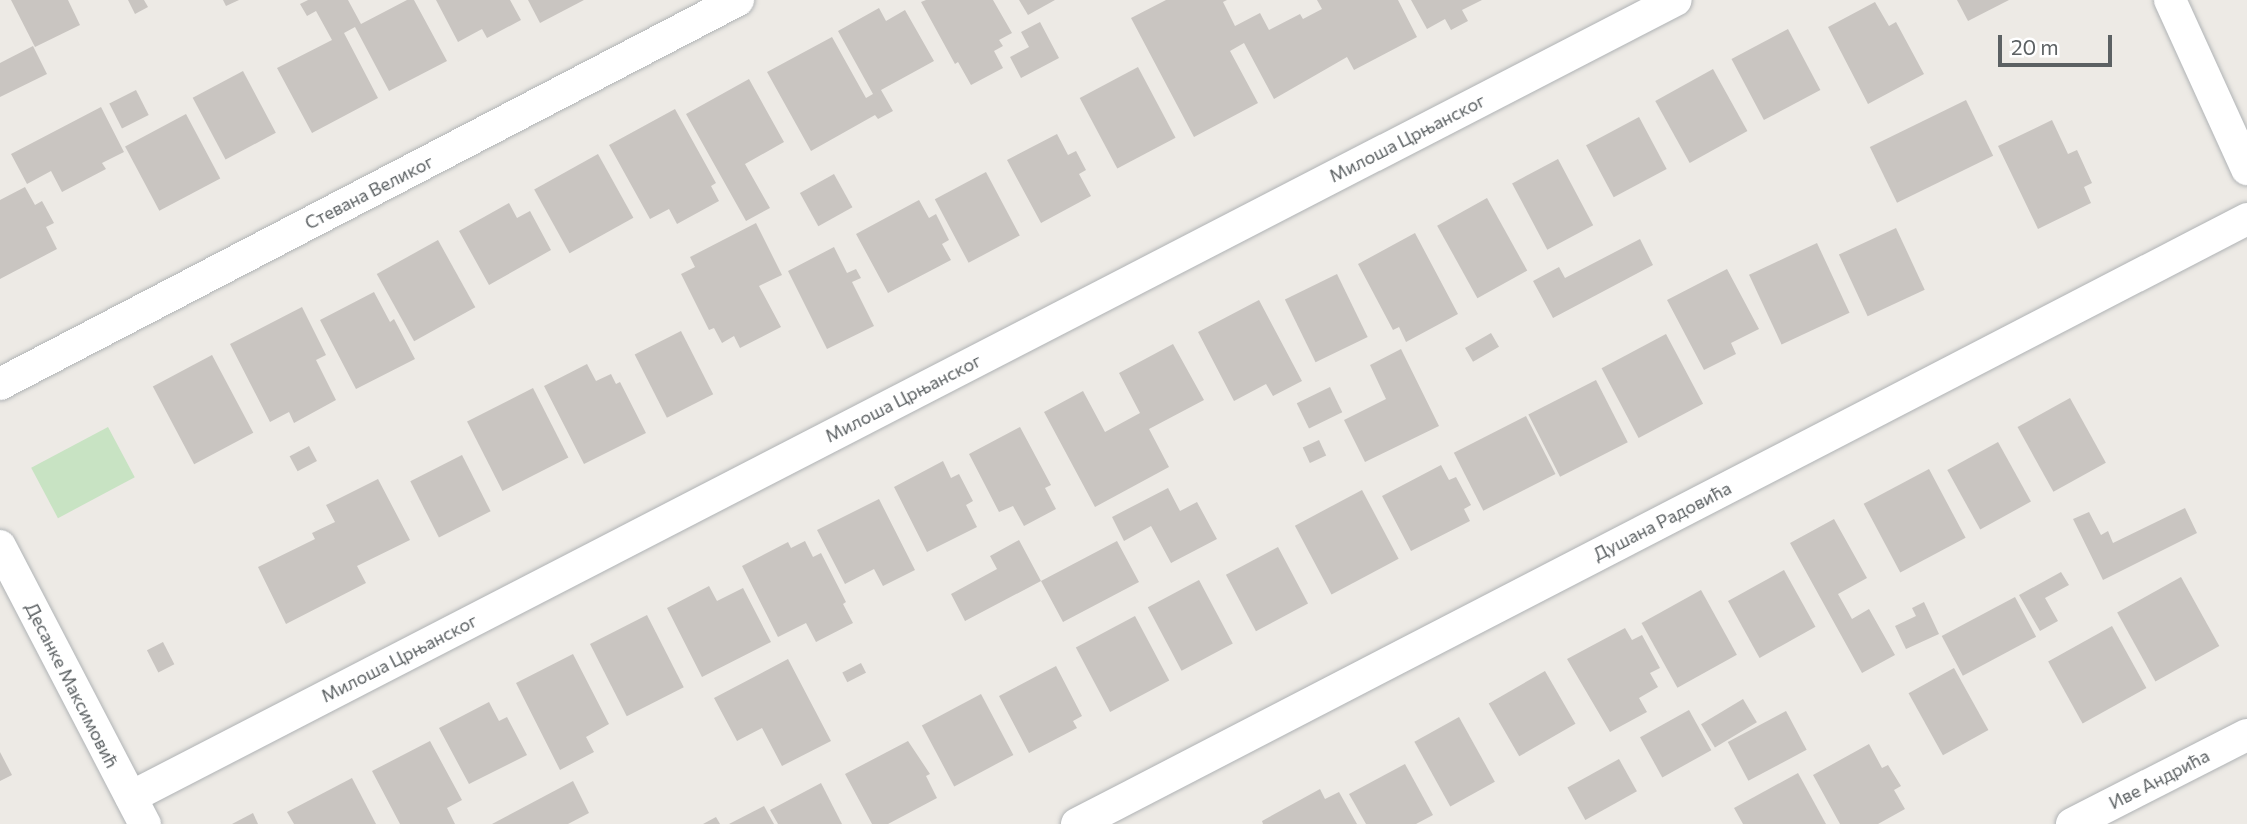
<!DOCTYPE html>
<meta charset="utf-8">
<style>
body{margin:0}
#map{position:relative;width:2247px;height:824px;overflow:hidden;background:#edeae5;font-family:Commissioner,sans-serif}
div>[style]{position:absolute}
.green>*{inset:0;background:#c8e3c3;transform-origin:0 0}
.building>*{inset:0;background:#c9c5c1;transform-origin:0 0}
.roads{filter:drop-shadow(0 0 2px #b0b3b5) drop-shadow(0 0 2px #b0b3b5)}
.minor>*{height:32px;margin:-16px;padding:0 16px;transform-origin:16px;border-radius:16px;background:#fff}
span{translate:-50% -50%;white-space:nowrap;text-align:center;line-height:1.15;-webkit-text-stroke:5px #fff;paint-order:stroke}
.street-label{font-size:18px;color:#5c6163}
.scale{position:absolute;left:1998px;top:35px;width:114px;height:32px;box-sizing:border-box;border:4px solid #5c6163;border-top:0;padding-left:9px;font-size:21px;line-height:24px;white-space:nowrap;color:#5c6163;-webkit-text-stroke:5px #fff;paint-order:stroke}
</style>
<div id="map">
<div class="green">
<i style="left:108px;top:427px;width:57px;height:87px;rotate:62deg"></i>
</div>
<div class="building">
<i style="clip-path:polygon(11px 0,68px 0,80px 25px,35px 47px)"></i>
<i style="clip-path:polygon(128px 0,144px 0,148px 7px,135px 14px)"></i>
<i style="clip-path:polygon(223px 0,239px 0,226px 6px)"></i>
<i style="clip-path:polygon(308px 0,348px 0,361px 24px,407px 0,414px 0,447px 61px,389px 91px,355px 27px,344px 33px,378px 98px,312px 133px,277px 68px,332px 40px,316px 11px,307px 16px,300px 4px)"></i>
<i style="clip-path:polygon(436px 0,510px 0,521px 20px,487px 38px,482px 29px,458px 42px)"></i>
<i style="clip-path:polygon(528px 0,584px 0,540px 23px)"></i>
<i style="clip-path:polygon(926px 0,993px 0,1012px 33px,999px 40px,1003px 46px,994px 51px,1003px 68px,971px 85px,958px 62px,955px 64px,921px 2px)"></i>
<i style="clip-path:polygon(1019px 0,1055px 0,1028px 15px)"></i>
<i style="clip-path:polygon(1166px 0,1227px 0,1223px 2px,1235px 26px,1260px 13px,1269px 30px,1300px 14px,1303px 19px,1322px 9px,1317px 0,1398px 0,1417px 37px,1354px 70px,1347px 57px,1274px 99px,1244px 43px,1230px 51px,1258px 103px,1194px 137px,1131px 18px)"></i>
<i style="clip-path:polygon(1411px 0,1482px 0,1462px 10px,1468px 21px,1451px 30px,1445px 19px,1427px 29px)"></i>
<i style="clip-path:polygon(1957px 0,2009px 0,1968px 21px)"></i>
<i style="clip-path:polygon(1875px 2px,1889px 26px,1896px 22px,1924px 74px,1868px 104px,1828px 27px)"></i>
<i style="clip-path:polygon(879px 8px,886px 21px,905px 10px,934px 61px,881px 90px,893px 111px,878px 119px,875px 115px,811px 151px,767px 72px,832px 37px,866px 98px,873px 94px,838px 31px)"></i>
<i style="clip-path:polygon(1040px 22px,1059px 58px,1021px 78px,1010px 57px,1029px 47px,1021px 32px)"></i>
<i style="left:1788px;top:29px;width:69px;height:64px;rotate:62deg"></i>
<i style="clip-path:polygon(33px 46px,47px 74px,0 97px,0 63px)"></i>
<i style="left:1138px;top:67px;width:80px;height:66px;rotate:62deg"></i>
<i style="left:1713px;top:69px;width:71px;height:66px;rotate:61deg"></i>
<i style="left:243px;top:71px;width:70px;height:57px;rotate:62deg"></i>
<i style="clip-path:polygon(749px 79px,784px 142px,745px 164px,770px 208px,746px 221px,686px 114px)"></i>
<i style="left:136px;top:90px;width:28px;height:30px;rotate:63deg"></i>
<i style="left:1966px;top:100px;width:62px;height:107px;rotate:64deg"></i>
<i style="clip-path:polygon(101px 107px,124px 152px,102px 163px,106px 169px,62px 192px,51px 171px,27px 184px,11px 154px)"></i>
<i style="clip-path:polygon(675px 109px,716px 183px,711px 186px,719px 201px,677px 224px,669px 209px,650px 219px,609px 145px)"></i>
<i style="left:186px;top:114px;width:73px;height:69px;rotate:62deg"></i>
<i style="left:1639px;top:117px;width:59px;height:60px;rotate:62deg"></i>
<i style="clip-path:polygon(2052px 120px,2068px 154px,2077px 150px,2092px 183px,2084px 187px,2091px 203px,2038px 229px,1998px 146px)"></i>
<i style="clip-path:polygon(1057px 134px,1068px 155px,1076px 151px,1086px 170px,1079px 174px,1091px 196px,1041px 223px,1007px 160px)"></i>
<i style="left:598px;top:154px;width:73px;height:73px;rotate:61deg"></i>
<i style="left:1558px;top:159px;width:75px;height:52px;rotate:62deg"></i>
<i style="left:986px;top:172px;width:72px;height:58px;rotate:62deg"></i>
<i style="left:834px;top:174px;width:38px;height:39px;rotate:61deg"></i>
<i style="clip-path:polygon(25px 187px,35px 205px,42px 201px,54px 223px,46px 227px,57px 249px,0 279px,0 200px)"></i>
<i style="left:1487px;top:198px;width:83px;height:57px;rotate:61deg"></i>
<i style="clip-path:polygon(919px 200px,929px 218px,936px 214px,949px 240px,942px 244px,951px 260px,888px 293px,856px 234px)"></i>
<i style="clip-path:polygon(509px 203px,517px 218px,530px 211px,551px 250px,489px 285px,459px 231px)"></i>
<i style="clip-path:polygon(756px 223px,782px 275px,759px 286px,781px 327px,740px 348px,734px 336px,722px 343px,714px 328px,709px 330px,681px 274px,695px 267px,690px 257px)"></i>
<i style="left:1896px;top:228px;width:68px;height:63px;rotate:65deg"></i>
<i style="clip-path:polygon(1415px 233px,1458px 314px,1406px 342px,1399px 327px,1393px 330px,1358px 264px)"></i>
<i style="clip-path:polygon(1640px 239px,1653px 265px,1553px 318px,1533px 281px,1559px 267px,1565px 278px)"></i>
<i style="left:438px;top:240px;width:77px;height:70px;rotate:61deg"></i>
<i style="left:1817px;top:243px;width:77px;height:75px;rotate:65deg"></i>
<i style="clip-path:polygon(834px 247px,847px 273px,856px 269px,861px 278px,852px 282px,874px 326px,827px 349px,788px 271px)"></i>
<i style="clip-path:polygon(1727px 269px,1759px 329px,1731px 343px,1736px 354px,1704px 370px,1667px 300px)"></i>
<i style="left:1337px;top:274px;width:70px;height:58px;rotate:64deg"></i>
<i style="clip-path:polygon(374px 292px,390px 322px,394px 319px,415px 359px,356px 389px,320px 320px)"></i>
<i style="clip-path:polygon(1259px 300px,1302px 381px,1273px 396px,1266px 384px,1234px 401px,1198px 332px)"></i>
<i style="clip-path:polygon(302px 307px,326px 355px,316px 360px,336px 400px,294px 423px,289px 412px,270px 422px,230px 344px)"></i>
<i style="left:681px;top:331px;width:71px;height:52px;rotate:63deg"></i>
<i style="left:1491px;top:333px;width:16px;height:30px;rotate:60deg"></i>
<i style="left:1666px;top:334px;width:79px;height:73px;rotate:62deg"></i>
<i style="clip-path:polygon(1173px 344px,1204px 400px,1149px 429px,1169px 467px,1095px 507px,1044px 412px,1083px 391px,1105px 432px,1140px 413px,1119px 373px)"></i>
<i style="clip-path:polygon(1401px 349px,1439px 426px,1365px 462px,1344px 420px,1386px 399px,1370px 365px)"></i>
<i style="left:212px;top:355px;width:88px;height:67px;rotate:62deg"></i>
<i style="clip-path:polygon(587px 364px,596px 381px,611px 374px,616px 384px,620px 382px,646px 433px,584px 464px,544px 386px)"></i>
<i style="left:1596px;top:380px;width:70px;height:76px;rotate:63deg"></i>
<i style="left:1330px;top:387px;width:28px;height:37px;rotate:64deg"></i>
<i style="left:533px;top:388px;width:78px;height:74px;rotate:63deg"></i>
<i style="left:2070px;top:398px;width:74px;height:60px;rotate:61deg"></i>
<i style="left:1526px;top:416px;width:65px;height:81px;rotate:63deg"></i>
<i style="clip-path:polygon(1020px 427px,1051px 485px,1045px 488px,1056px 509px,1024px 526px,1013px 506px,999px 512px,969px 454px)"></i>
<i style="left:1319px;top:440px;width:17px;height:18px;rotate:65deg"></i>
<i style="left:1998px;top:442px;width:68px;height:58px;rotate:61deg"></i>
<i style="left:309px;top:446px;width:17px;height:22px;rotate:62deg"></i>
<i style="left:462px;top:455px;width:63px;height:58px;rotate:63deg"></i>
<i style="clip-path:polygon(943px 461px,951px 478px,959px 474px,973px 501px,966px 505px,977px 527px,927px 552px,894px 487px)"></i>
<i style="clip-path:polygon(1441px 465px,1449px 480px,1456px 477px,1471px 505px,1464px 509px,1470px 521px,1411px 551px,1382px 496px)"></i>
<i style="left:1929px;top:469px;width:78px;height:74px;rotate:62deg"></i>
<i style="clip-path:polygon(378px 479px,410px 540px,357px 566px,366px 583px,286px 624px,258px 567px,315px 539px,312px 533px,335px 522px,326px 505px)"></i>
<i style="clip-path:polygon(1168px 488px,1180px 511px,1197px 502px,1217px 539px,1171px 563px,1151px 526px,1124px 541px,1112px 517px)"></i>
<i style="left:1362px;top:490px;width:78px;height:76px;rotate:62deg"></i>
<i style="clip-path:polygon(879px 499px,915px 570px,883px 586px,874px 569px,845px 584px,817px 530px)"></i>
<i style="clip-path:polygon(2185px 508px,2197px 533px,2103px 580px,2073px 519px,2089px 512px,2101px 535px,2108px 531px,2113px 543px)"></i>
<i style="clip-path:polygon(1834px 519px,1867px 578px,1838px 594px,1852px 619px,1869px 609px,1895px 655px,1862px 673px,1790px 543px)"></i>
<i style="clip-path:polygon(1019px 540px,1041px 581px,1117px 541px,1139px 582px,1063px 622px,1041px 581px,965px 621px,951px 594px,997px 569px,990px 556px)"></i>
<i style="clip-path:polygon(805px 541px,813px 557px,821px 553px,846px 602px,843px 604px,853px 623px,816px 642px,806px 623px,778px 637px,742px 566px,788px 542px,791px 548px)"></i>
<i style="left:1278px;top:547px;width:64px;height:59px;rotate:62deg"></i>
<i style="left:1784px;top:570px;width:65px;height:64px;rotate:61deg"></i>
<i style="clip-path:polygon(2061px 572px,2069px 585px,2045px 598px,2058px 621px,2040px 631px,2019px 595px)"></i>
<i style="left:2181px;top:577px;width:79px;height:73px;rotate:61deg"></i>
<i style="left:1199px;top:580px;width:72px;height:58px;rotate:62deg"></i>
<i style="clip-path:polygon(709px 586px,717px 601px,743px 588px,771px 642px,702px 677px,667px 608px)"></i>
<i style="left:1701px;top:590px;width:74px;height:68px;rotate:61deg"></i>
<i style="left:2015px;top:597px;width:45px;height:83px;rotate:62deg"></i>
<i style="clip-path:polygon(1924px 602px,1939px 634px,1906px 649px,1895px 626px,1916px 616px,1912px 608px)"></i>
<i style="left:647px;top:615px;width:81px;height:64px;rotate:63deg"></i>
<i style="left:1135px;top:616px;width:73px;height:67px;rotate:62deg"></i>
<i style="left:2112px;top:626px;width:71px;height:73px;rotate:61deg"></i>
<i style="clip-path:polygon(1625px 628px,1632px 640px,1642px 635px,1660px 668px,1650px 673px,1658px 687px,1639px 698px,1647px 712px,1610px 732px,1567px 659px)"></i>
<i style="left:163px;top:642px;width:25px;height:18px;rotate:63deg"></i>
<i style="clip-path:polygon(573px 654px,609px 724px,586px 737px,594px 752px,560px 770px,516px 683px)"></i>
<i style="clip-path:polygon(788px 659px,831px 741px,782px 766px,762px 728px,737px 741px,714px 698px)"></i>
<i style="left:861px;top:663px;width:11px;height:21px;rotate:63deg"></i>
<i style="clip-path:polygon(1056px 666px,1082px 716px,1073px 721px,1077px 728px,1029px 753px,999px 696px)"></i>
<i style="left:1954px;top:668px;width:71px;height:52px;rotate:61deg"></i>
<i style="left:1545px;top:671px;width:61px;height:65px;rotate:60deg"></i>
<i style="left:981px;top:694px;width:69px;height:67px;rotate:62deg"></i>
<i style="left:1743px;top:699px;width:27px;height:49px;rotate:59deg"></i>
<i style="clip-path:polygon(489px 702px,499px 721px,507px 717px,527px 755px,469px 784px,439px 728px)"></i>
<i style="left:1689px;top:710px;width:46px;height:56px;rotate:61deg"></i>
<i style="left:1786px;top:711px;width:44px;height:66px;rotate:62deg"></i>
<i style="left:1459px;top:717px;width:74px;height:51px;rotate:61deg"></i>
<i style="clip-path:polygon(430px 741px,462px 800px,447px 808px,455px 824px,400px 824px,372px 771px)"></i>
<i style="clip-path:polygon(908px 741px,930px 774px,926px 776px,937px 798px,888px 824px,872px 824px,845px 774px)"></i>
<i style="clip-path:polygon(1869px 744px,1882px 768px,1888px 765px,1901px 786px,1894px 790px,1905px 809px,1878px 824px,1840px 824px,1813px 775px)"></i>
<i style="clip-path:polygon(0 752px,12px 775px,0 781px)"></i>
<i style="left:1619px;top:759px;width:37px;height:59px;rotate:61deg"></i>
<i style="clip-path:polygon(1405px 764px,1433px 815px,1416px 824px,1366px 824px,1349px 794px)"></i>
<i style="clip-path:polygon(1798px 773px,1826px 824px,1743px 824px,1734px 808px)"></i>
<i style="clip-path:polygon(352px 778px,376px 824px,294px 824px,287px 812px)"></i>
<i style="clip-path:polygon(573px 781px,589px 813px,568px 824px,492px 824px)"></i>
<i style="clip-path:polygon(821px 783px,842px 824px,778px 824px,770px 810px)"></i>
<i style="clip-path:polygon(1320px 789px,1325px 799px,1339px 792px,1357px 824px,1263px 824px,1262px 821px)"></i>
<i style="clip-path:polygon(764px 806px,774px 824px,729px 824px)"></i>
<i style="clip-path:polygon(253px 813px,258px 824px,232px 824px)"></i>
<i style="clip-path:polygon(716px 817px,720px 824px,703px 824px)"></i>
</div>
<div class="roads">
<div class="minor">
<i style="left:2170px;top:0;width:186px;rotate:65.5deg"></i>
<i style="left:0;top:384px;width:832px;rotate:-27.49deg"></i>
<i style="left:0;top:546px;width:314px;rotate:62.5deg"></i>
<i style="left:131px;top:797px;width:1738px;rotate:-27.29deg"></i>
<i style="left:1077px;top:824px;width:1317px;rotate:-27.34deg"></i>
<i style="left:2072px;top:824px;width:196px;rotate:-27deg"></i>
</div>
</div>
<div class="street-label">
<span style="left:1407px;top:138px;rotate:-27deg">Милоша Црњанског</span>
<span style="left:369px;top:192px;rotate:-27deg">Стевана Великог</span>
<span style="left:903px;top:398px;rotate:-27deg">Милоша Црњанског</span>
<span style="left:1662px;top:521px;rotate:-27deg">Душана Радовића</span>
<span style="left:399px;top:658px;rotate:-27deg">Милоша Црњанског</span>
<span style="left:72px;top:685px;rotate:63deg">Десанке Максимовић</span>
<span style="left:2159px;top:779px;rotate:-27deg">Иве Андрића</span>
</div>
<div class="scale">20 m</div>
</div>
